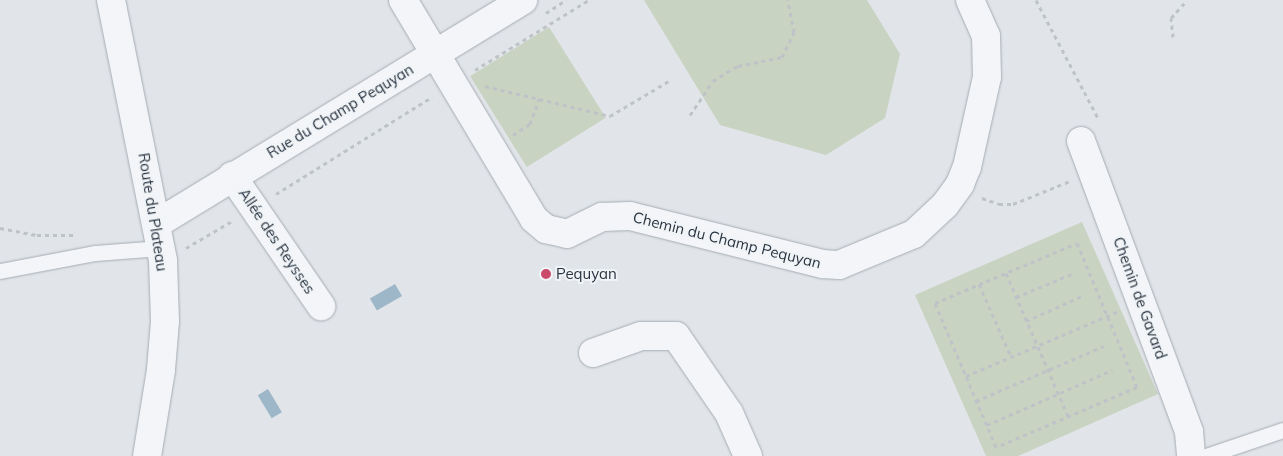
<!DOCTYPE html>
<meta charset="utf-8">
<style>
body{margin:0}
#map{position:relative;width:1283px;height:456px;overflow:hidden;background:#e1e5e9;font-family:Mulish,sans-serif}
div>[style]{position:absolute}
.green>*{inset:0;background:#c8d3c2;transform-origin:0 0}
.water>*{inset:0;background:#9db7c8;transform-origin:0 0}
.path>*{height:3px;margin-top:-1.5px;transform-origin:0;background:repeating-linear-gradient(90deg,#bec3c8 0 4px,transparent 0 8px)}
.roads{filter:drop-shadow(0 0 1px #a6acb3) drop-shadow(0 0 1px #a6acb3)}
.service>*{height:15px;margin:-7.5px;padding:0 7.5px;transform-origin:7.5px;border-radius:7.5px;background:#f3f5f8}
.minor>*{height:28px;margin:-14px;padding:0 14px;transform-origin:14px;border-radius:14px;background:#f3f5f8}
.dots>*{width:14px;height:14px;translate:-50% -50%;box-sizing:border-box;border:2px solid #f0f4f7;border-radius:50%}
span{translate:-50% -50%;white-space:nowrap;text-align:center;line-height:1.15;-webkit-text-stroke:4px #f0f4f7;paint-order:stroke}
.street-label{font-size:15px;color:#293441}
.poi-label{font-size:15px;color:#293441}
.left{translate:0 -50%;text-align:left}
</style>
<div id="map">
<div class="green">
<i style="clip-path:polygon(644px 0,867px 0,900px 54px,885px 118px,826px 155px,720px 125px)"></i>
<i style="left:549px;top:27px;width:107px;height:93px;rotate:58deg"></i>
<i style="clip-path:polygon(1082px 222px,1158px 394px,1018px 456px,986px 456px,915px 295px)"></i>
</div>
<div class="water">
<i style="left:395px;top:284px;width:14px;height:29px;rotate:60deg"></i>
<i style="left:268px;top:389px;width:27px;height:12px;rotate:59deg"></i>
</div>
<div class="path">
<i style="left:1036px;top:0;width:136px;rotate:62.3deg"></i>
<i style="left:546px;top:13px;width:24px;rotate:-33deg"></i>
<i style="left:1173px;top:37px;width:19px;rotate:-96deg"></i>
<i style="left:1171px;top:18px;width:24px;rotate:-48deg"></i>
<i style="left:475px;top:70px;width:134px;rotate:-31.6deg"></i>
<i style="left:485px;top:86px;width:129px;rotate:13.5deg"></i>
<i style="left:610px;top:116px;width:69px;rotate:-30.7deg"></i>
<i style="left:690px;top:115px;width:41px;rotate:-55.9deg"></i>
<i style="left:713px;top:81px;width:17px;rotate:-33deg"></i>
<i style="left:727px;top:72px;width:13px;rotate:-29deg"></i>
<i style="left:738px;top:66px;width:45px;rotate:-11.6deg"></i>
<i style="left:782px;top:57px;width:28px;rotate:-64deg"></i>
<i style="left:794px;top:32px;width:33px;rotate:-101deg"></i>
<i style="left:513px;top:135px;width:20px;rotate:-33deg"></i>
<i style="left:530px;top:124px;width:27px;rotate:-70deg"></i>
<i style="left:276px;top:194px;width:184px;rotate:-31.9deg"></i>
<i style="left:982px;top:198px;width:18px;rotate:19deg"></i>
<i style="left:999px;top:204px;width:14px"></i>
<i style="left:1013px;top:204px;width:61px;rotate:-22deg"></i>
<i style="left:0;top:228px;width:38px;rotate:11deg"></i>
<i style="left:37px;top:235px;width:36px"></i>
<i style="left:1077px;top:243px;width:156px;rotate:67.4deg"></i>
<i style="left:1137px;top:387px;width:153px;rotate:156.9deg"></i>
<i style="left:996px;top:447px;width:156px;rotate:-113deg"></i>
<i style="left:935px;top:303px;width:154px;rotate:-22.9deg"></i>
<i style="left:186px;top:248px;width:53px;rotate:-30.4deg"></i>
<i style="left:1006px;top:273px;width:156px;rotate:66.6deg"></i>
<i style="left:979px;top:284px;width:80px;rotate:66.3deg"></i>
<i style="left:1016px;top:297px;width:63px;rotate:-22.5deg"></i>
<i style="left:1026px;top:321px;width:61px;rotate:-24.1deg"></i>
<i style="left:966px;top:376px;width:164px;rotate:-23deg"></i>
<i style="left:976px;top:401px;width:139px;rotate:-23.3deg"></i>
<i style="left:987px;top:425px;width:137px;rotate:-23.7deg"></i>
</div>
<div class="roads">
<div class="service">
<i style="left:0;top:271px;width:97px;rotate:-10.7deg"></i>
<i style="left:95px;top:253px;width:66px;rotate:-4.3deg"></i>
<i style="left:1206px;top:456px;width:81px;rotate:-18.7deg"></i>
</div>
<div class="minor">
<i style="left:111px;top:0;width:266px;rotate:78.7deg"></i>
<i style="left:163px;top:261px;width:60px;rotate:88.1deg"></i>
<i style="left:165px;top:321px;width:49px;rotate:94.7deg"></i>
<i style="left:161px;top:370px;width:87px;rotate:99.2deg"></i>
<i style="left:403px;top:0;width:255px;rotate:59.1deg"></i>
<i style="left:534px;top:219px;width:16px;rotate:40deg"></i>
<i style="left:546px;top:229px;width:22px;rotate:13deg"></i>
<i style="left:567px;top:234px;width:39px;rotate:-26deg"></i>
<i style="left:602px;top:217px;width:28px;rotate:-2deg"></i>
<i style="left:630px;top:216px;width:199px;rotate:14deg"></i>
<i style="left:823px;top:264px;width:16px;rotate:4deg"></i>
<i style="left:839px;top:265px;width:81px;rotate:-22.5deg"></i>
<i style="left:914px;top:234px;width:42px;rotate:-43.1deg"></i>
<i style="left:945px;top:205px;width:26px;rotate:-54deg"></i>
<i style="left:960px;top:184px;width:18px;rotate:-68deg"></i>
<i style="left:967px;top:167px;width:92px;rotate:-77.5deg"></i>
<i style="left:987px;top:77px;width:41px;rotate:-91.4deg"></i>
<i style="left:986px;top:36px;width:39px;rotate:-114deg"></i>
<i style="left:1081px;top:141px;width:310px;rotate:69.6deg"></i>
<i style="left:1189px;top:432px;width:24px;rotate:85deg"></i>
<i style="left:232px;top:176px;width:158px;rotate:55.6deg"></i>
<i style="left:158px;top:223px;width:428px;rotate:-31.4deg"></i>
<i style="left:593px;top:353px;width:51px;rotate:-19.5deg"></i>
<i style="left:641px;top:336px;width:35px"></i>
<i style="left:676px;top:336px;width:93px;rotate:55.5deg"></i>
<i style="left:729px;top:413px;width:47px;rotate:66.2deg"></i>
</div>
</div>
<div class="dots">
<i style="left:546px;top:274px;background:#cb496a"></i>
</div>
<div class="street-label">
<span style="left:340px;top:111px;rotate:-31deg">Rue du Champ Pequyan</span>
<span style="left:153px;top:212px;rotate:81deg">Route du Plateau</span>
<span style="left:727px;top:240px;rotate:14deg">Chemin du Champ Pequyan</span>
<span style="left:277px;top:241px;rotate:56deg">Allée des Reysses</span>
<span style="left:1140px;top:298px;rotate:70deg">Chemin de Gavard</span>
</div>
<div class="poi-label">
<span class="left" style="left:556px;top:274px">Pequyan</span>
</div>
</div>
